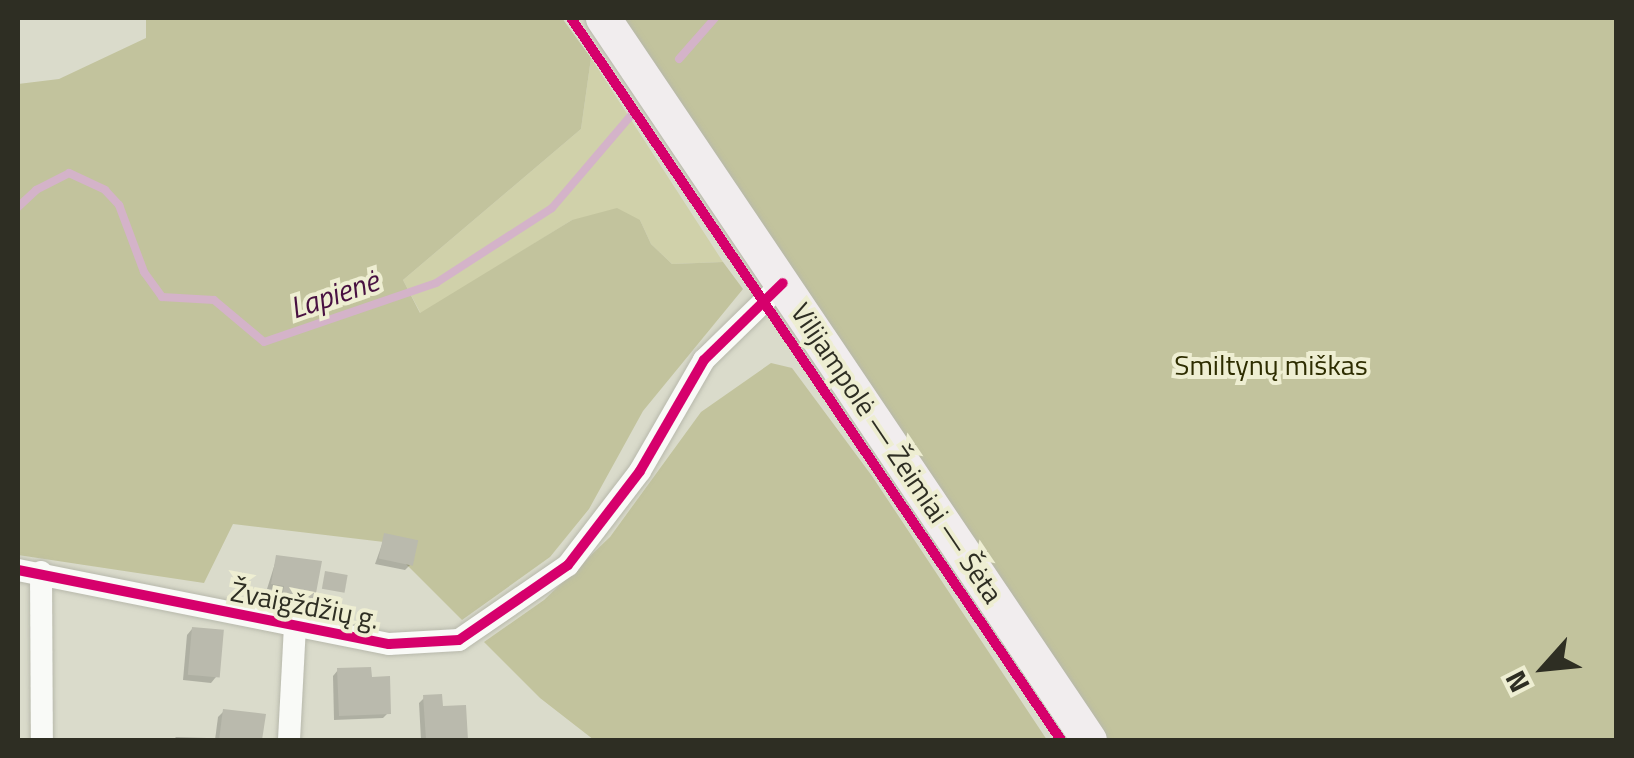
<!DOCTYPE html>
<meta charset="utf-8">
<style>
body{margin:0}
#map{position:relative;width:1634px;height:758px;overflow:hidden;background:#dadbcb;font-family:"Titillium Web",sans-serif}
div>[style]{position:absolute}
.green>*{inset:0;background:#d0d1aa}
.forest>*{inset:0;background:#c2c39d}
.shadow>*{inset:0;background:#0003}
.stream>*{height:8px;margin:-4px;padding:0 4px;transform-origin:4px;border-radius:4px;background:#d4b3c9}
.building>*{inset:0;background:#babaad;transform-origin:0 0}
.roads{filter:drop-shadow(0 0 2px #b7b8ab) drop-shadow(0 0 2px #b7b8ab)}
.street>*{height:22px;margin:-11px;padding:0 11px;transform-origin:11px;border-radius:11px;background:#f9faf7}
.primary>*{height:35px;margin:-17.5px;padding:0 17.5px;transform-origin:17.5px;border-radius:17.5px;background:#f1edee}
.cycleway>*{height:10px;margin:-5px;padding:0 5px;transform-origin:5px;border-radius:5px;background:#d6006c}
span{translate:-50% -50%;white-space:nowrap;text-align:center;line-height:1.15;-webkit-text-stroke:8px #eeeed2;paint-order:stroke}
.park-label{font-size:28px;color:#2e2d00}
.street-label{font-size:28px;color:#2e2e23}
.water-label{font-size:30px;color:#481041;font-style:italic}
.frame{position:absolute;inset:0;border:20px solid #2e2e23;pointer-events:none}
.north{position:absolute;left:1494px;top:618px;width:100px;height:100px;-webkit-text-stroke:8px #eeeed2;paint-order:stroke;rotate:243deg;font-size:28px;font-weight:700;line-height:40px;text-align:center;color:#2e2e23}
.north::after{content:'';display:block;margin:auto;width:35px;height:45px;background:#2e2e23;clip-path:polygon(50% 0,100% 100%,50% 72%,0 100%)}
</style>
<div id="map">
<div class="green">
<i style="clip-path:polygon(591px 58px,723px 262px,672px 264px,651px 244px,640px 220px,572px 220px,421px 314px,403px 280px,581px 129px)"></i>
</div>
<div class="forest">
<i style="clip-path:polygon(146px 18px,562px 18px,591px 58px,581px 129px,403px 280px,420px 313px,572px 220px,617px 208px,640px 220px,651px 244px,672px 264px,723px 262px,743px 289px,643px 411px,589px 509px,550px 557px,462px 620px,384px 542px,233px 524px,204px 583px,18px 555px,18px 84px,59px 79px,146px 38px)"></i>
<i style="clip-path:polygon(618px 18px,1616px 18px,1616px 740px,1107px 740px)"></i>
<i style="clip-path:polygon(771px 363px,792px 368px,872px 476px,1047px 740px,594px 740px,540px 698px,484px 642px,544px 600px,610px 537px,701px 412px)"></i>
</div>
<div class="shadow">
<i style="clip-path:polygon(385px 536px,410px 565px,405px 570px,375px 564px)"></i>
<i style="clip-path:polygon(277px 557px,312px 603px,307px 608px,279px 602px,281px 591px,267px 589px)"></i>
<i style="clip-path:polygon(192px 629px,216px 677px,211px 683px,183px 680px,187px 635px)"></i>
<i style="clip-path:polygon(338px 670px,369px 679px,388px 713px,383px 718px,334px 720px,333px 676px)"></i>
<i style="clip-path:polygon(424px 698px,440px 709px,464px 707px,466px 740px,421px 740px,419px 703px)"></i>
<i style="clip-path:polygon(224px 711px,263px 716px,260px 740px,215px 740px,218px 717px)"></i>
<i style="clip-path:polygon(176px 737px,207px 738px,207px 740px,173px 740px)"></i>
</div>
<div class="stream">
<i style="left:679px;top:59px;width:55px;rotate:-48.7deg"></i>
<i style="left:18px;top:207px;width:25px;rotate:-43deg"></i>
<i style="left:36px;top:190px;width:37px;rotate:-27deg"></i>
<i style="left:69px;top:173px;width:40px;rotate:25deg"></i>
<i style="left:105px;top:190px;width:21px;rotate:47deg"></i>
<i style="left:119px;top:205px;width:72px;rotate:69.5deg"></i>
<i style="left:144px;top:272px;width:31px;rotate:54deg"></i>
<i style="left:162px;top:297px;width:52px;rotate:3.3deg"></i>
<i style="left:214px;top:300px;width:65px;rotate:40deg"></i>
<i style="left:264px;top:342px;width:182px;rotate:-18.9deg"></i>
<i style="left:436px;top:283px;width:138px;rotate:-32.9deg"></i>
<i style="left:552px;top:208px;width:125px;rotate:-49.5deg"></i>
</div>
<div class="building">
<i style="left:384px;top:533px;width:35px;height:26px;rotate:12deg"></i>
<i style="clip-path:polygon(276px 555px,322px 561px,314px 604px,282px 598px,284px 586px,271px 584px)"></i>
<i style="left:325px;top:571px;width:23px;height:18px;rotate:10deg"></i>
<i style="left:192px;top:627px;width:32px;height:48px;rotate:5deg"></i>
<i style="clip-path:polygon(371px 667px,372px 677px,390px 676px,391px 714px,339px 716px,337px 668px)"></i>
<i style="clip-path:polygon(442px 694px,443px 706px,466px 705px,468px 740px,426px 740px,423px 695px)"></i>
<i style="clip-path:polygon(223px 709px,266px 714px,262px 740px,219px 740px)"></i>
</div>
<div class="roads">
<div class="street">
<i style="left:18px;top:570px;width:378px;rotate:11.3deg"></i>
<i style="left:389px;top:644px;width:70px;rotate:-3.3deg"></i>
<i style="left:459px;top:640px;width:132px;rotate:-34.5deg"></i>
<i style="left:568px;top:565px;width:118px;rotate:-52.5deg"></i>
<i style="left:640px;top:471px;width:128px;rotate:-60deg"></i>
<i style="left:704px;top:360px;width:110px;rotate:-44.3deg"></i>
<i style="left:41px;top:572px;width:168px;rotate:89.7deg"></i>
<i style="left:289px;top:740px;width:113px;rotate:-87deg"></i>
</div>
<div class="primary">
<i style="left:603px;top:18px;width:870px;rotate:56.05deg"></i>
</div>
</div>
<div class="cycleway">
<i style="left:571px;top:18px;width:873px;rotate:55.84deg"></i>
<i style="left:18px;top:570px;width:378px;rotate:11.3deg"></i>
<i style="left:389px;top:644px;width:70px;rotate:-3.3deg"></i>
<i style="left:459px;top:640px;width:132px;rotate:-34.5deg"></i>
<i style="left:568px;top:565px;width:118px;rotate:-52.5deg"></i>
<i style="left:640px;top:471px;width:128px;rotate:-60deg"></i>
<i style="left:704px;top:360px;width:110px;rotate:-44.3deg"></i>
</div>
<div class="park-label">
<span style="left:1271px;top:365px">Smiltynų miškas</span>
</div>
<div class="street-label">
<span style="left:897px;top:453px;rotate:56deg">Vilijampolė — Žeimiai — Šėta</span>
<span style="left:305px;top:605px;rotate:11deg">Žvaigždžių g.</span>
</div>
<div class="water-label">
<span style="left:334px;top:294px;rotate:-19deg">Lapienė</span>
</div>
<div class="frame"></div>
<div class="north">N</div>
</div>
